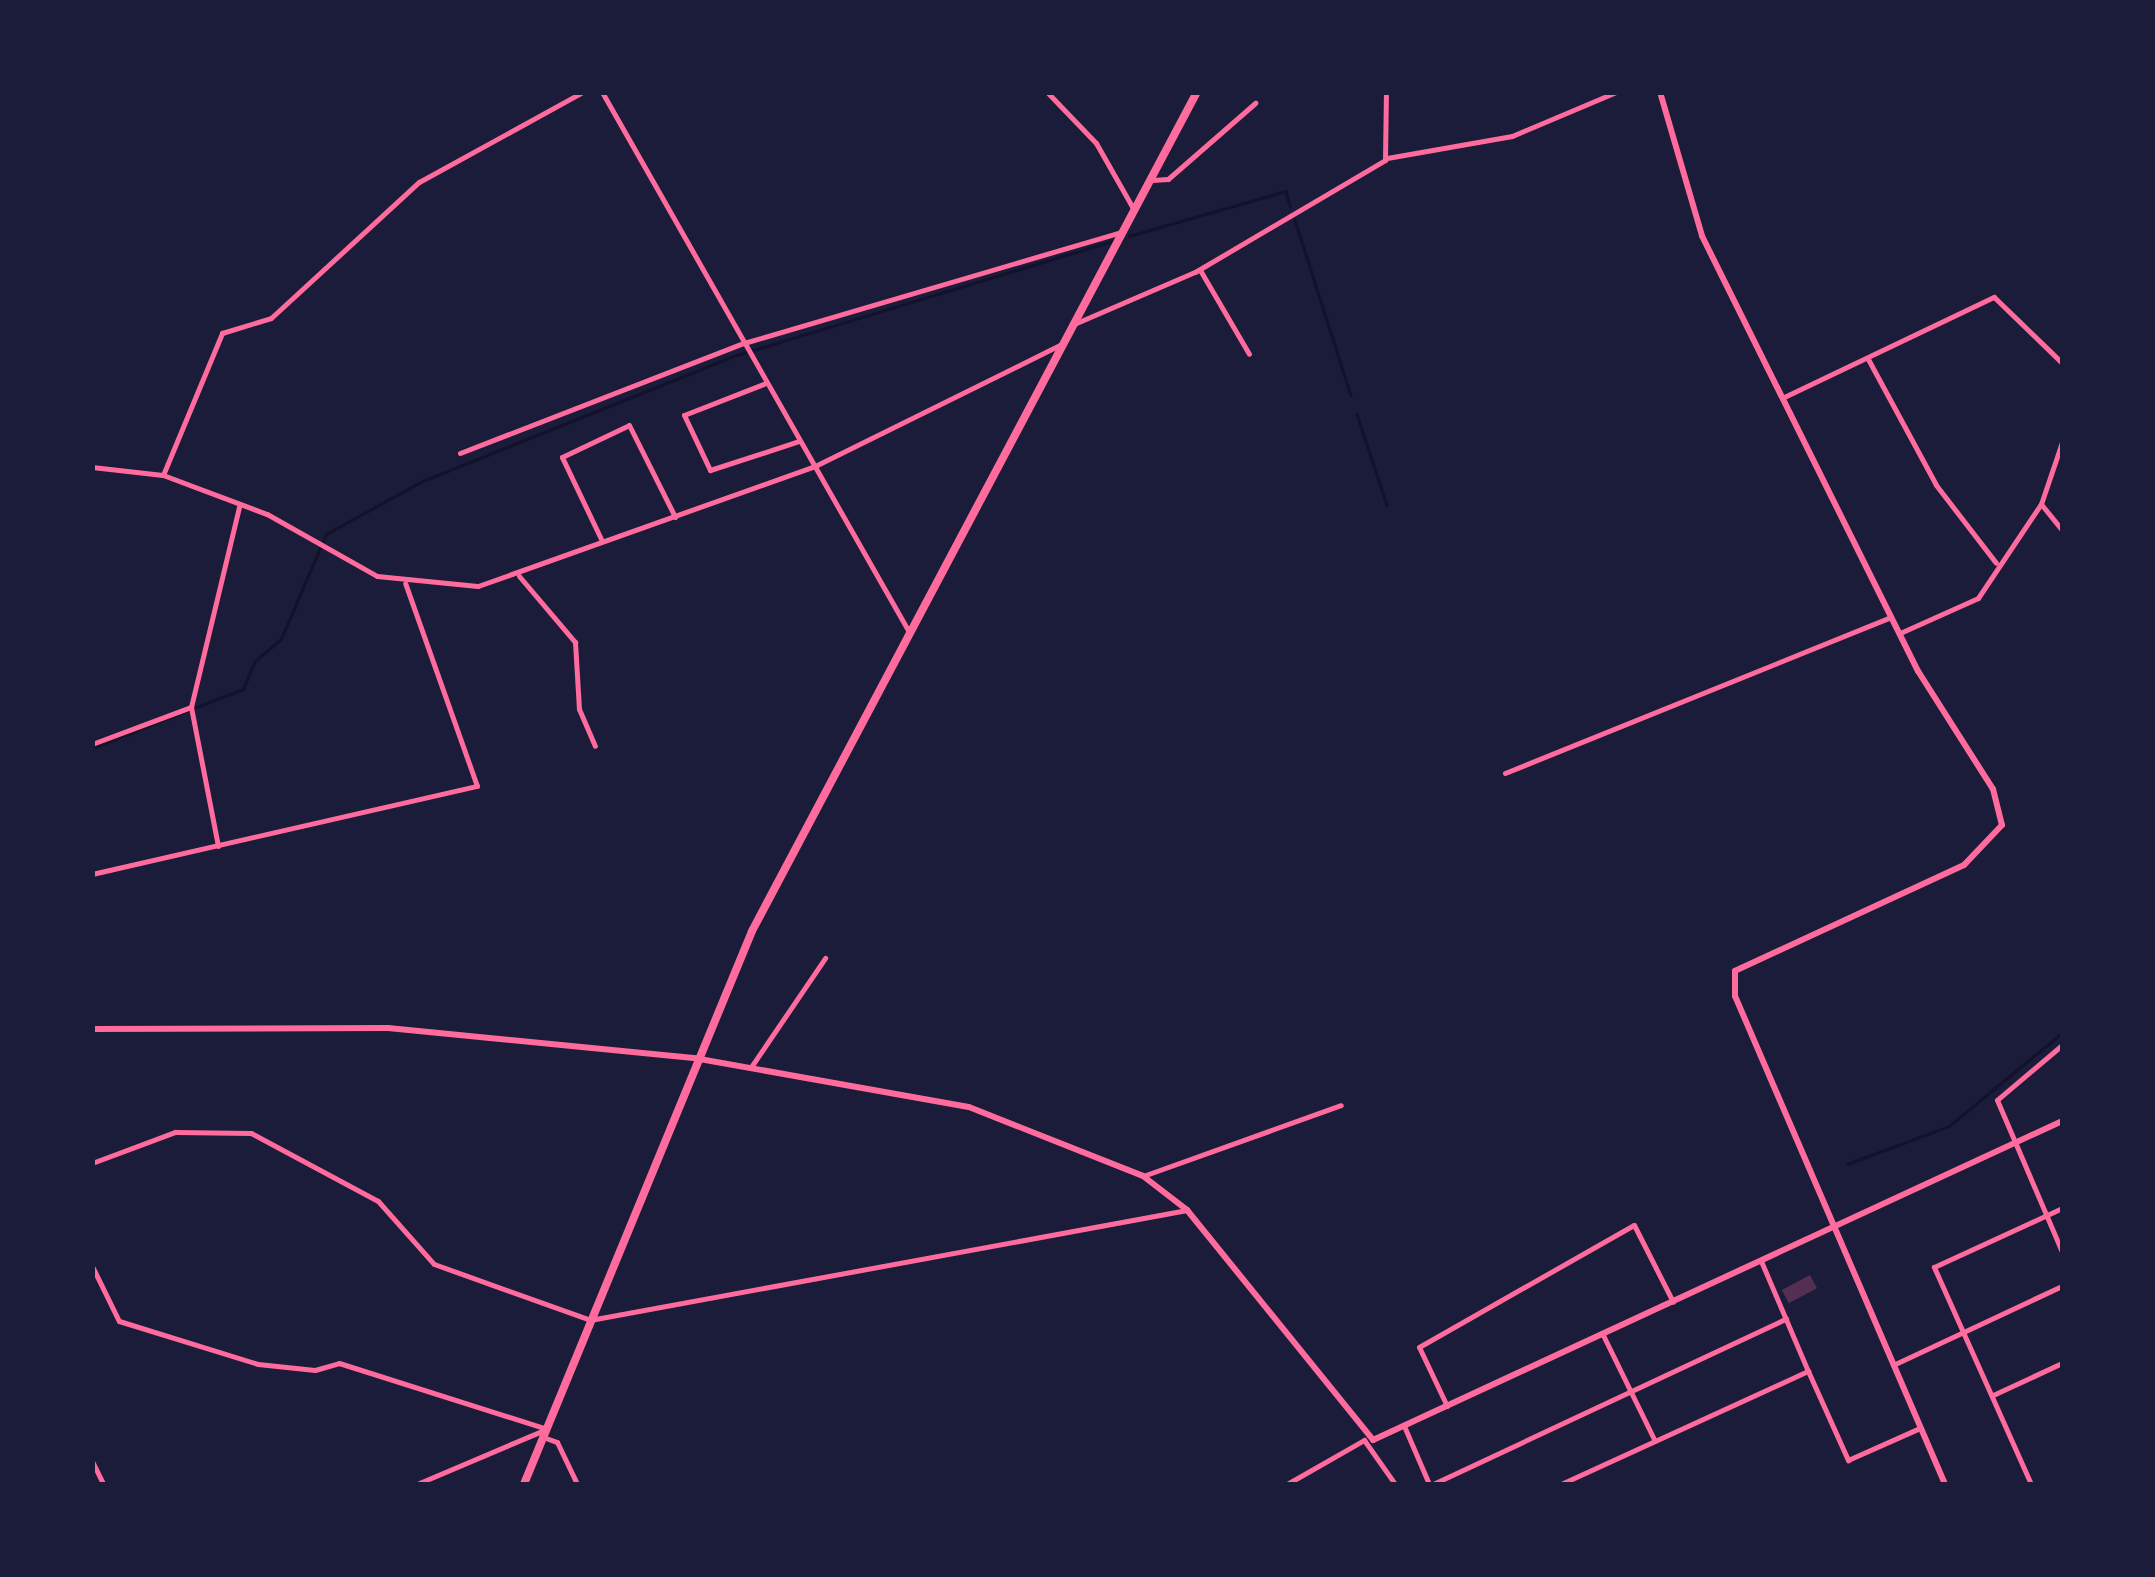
<!DOCTYPE html>
<style>
body{margin:0}
#map{position:relative;width:2155px;height:1577px;overflow:hidden;background:#1b1b3a;font-family:Overpass,sans-serif}
div>[style]{position:absolute}
.stream>*{height:2.5px;margin:-1.25px;padding:0 1.25px;transform-origin:1.25px;border-radius:1.25px;background:#12122b}
.building>*{inset:0;background:#542f53;transform-origin:0 0}
.minor>*{height:5px;margin:-2.5px;padding:0 2.5px;transform-origin:2.5px;border-radius:2.5px;background:#ff6b9d}
.tertiary>*{height:6px;margin:-3px;padding:0 3px;transform-origin:3px;border-radius:3px;background:#ff6b9d}
.secondary>*{height:8px;margin:-4px;padding:0 4px;transform-origin:4px;border-radius:4px;background:#ff6b9d}
span{translate:-50% -50%;white-space:nowrap;text-align:center;line-height:1.15;-webkit-text-stroke:10px #1b1b3a;paint-order:stroke}
.frame{position:absolute;inset:0;border:95px solid #1b1b3a;pointer-events:none}
</style>
<div id="map">
<div class="stream">
<i style="left:1295px;top:220px;width:184px;rotate:72.3deg"></i>
<i style="left:1129px;top:236px;width:163px;rotate:-16deg"></i>
<i style="left:1286px;top:191px;width:16px;rotate:75deg"></i>
<i style="left:1357px;top:414px;width:96px;rotate:71.8deg"></i>
<i style="left:92px;top:748px;width:162px;rotate:-21.3deg"></i>
<i style="left:243px;top:689px;width:30px;rotate:-67deg"></i>
<i style="left:255px;top:661px;width:34px;rotate:-40deg"></i>
<i style="left:281px;top:639px;width:114px;rotate:-66.8deg"></i>
<i style="left:326px;top:534px;width:111px;rotate:-28.7deg"></i>
<i style="left:423px;top:481px;width:338px;rotate:-21.9deg"></i>
<i style="left:737px;top:355px;width:392px;rotate:-16.9deg"></i>
<i style="left:1847px;top:1164px;width:109px;rotate:-20.4deg"></i>
<i style="left:1949px;top:1126px;width:146px;rotate:-39.5deg"></i>
</div>
<div class="building">
<i style="left:1810px;top:1275px;width:15px;height:32px;rotate:62deg"></i>
</div>
<div class="minor">
<i style="left:602px;top:92px;width:621px;rotate:60.38deg"></i>
<i style="left:1047px;top:92px;width:71px;rotate:46.1deg"></i>
<i style="left:1096px;top:143px;width:77px;rotate:60.4deg"></i>
<i style="left:1387px;top:158px;width:127px;rotate:-10deg"></i>
<i style="left:1512px;top:136px;width:113px;rotate:-22.9deg"></i>
<i style="left:1152px;top:180px;width:16px;rotate:-4deg"></i>
<i style="left:1168px;top:179px;width:116px;rotate:-41.1deg"></i>
<i style="left:1200px;top:270px;width:97px;rotate:59.7deg"></i>
<i style="left:1074px;top:324px;width:132px;rotate:-23.3deg"></i>
<i style="left:1195px;top:272px;width:221px;rotate:-30.5deg"></i>
<i style="left:1385px;top:160px;width:68px;rotate:-89.2deg"></i>
<i style="left:1868px;top:359px;width:143px;rotate:61.6deg"></i>
<i style="left:1936px;top:485px;width:98px;rotate:52.4deg"></i>
<i style="left:766px;top:383px;width:88px;rotate:158.7deg"></i>
<i style="left:684px;top:415px;width:61px;rotate:64.7deg"></i>
<i style="left:710px;top:470px;width:94px;rotate:-18deg"></i>
<i style="left:1782px;top:398px;width:235px;rotate:-25.5deg"></i>
<i style="left:1994px;top:297px;width:95px;rotate:44.1deg"></i>
<i style="left:460px;top:453px;width:305px;rotate:-21.2deg"></i>
<i style="left:744px;top:343px;width:392px;rotate:-16.4deg"></i>
<i style="left:92px;top:467px;width:71px;rotate:6.4deg"></i>
<i style="left:163px;top:475px;width:111px;rotate:20.6deg"></i>
<i style="left:267px;top:514px;width:126px;rotate:29.4deg"></i>
<i style="left:377px;top:576px;width:101px;rotate:5.7deg"></i>
<i style="left:478px;top:586px;width:356px;rotate:-19.6deg"></i>
<i style="left:813px;top:467px;width:278px;rotate:-26.3deg"></i>
<i style="left:163px;top:475px;width:154px;rotate:-67.4deg"></i>
<i style="left:222px;top:333px;width:51px;rotate:-17deg"></i>
<i style="left:271px;top:318px;width:201px;rotate:-42.6deg"></i>
<i style="left:419px;top:182px;width:187px;rotate:-28.8deg"></i>
<i style="left:2041px;top:504px;width:33px;rotate:51deg"></i>
<i style="left:602px;top:541px;width:93px;rotate:-115.5deg"></i>
<i style="left:562px;top:457px;width:74px;rotate:-25.5deg"></i>
<i style="left:629px;top:425px;width:103px;rotate:63.4deg"></i>
<i style="left:519px;top:576px;width:87px;rotate:49.7deg"></i>
<i style="left:575px;top:642px;width:67px;rotate:86.6deg"></i>
<i style="left:579px;top:709px;width:40px;rotate:66.6deg"></i>
<i style="left:1900px;top:633px;width:85px;rotate:-24.2deg"></i>
<i style="left:1978px;top:598px;width:113px;rotate:-56.2deg"></i>
<i style="left:2041px;top:504px;width:65px;rotate:-71.3deg"></i>
<i style="left:92px;top:744px;width:106px;rotate:-20.5deg"></i>
<i style="left:1505px;top:773px;width:416px;rotate:-22deg"></i>
<i style="left:218px;top:846px;width:142px;rotate:-101deg"></i>
<i style="left:191px;top:707px;width:206px;rotate:-76.5deg"></i>
<i style="left:92px;top:874px;width:395px;rotate:-12.9deg"></i>
<i style="left:477px;top:786px;width:215px;rotate:-109.5deg"></i>
<i style="left:2062px;top:1045px;width:85px;rotate:139.8deg"></i>
<i style="left:1997px;top:1100px;width:165px;rotate:66.8deg"></i>
<i style="left:751px;top:1067px;width:132px;rotate:-55.8deg"></i>
<i style="left:92px;top:1163px;width:89px;rotate:-20.5deg"></i>
<i style="left:175px;top:1132px;width:76px;rotate:0.8deg"></i>
<i style="left:251px;top:1133px;width:144px;rotate:28.2deg"></i>
<i style="left:378px;top:1201px;width:84px;rotate:48.4deg"></i>
<i style="left:434px;top:1264px;width:166px;rotate:19.7deg"></i>
<i style="left:590px;top:1320px;width:607px;rotate:-10.44deg"></i>
<i style="left:1143px;top:1176px;width:210px;rotate:-19.7deg"></i>
<i style="left:1761px;top:1261px;width:120px;rotate:66.9deg"></i>
<i style="left:92px;top:1266px;width:61px;rotate:63.9deg"></i>
<i style="left:119px;top:1321px;width:145px;rotate:17.2deg"></i>
<i style="left:258px;top:1364px;width:57px;rotate:6deg"></i>
<i style="left:315px;top:1370px;width:25px;rotate:-16deg"></i>
<i style="left:339px;top:1363px;width:218px;rotate:17.6deg"></i>
<i style="left:1602px;top:1333px;width:120px;rotate:63.9deg"></i>
<i style="left:1893px;top:1365px;width:187px;rotate:-25.1deg"></i>
<i style="left:1993px;top:1395px;width:76px;rotate:-24.9deg"></i>
<i style="left:1447px;top:1406px;width:65px;rotate:-115.4deg"></i>
<i style="left:1419px;top:1347px;width:247px;rotate:-29.6deg"></i>
<i style="left:1634px;top:1225px;width:86px;rotate:63.1deg"></i>
<i style="left:1404px;top:1426px;width:63px;rotate:66.7deg"></i>
<i style="left:543px;top:1437px;width:15px;rotate:20deg"></i>
<i style="left:557px;top:1442px;width:47px;rotate:64.5deg"></i>
<i style="left:92px;top:1461px;width:25px;rotate:64deg"></i>
<i style="left:417px;top:1484px;width:138px;rotate:-23deg"></i>
<i style="left:1287px;top:1484px;width:89px;rotate:-29.7deg"></i>
<i style="left:1364px;top:1440px;width:54px;rotate:54.8deg"></i>
<i style="left:1433px;top:1484px;width:390px;rotate:-25.1deg"></i>
<i style="left:1561px;top:1484px;width:272px;rotate:-24.6deg"></i>
<i style="left:1808px;top:1371px;width:98px;rotate:65.8deg"></i>
<i style="left:1848px;top:1460px;width:79px;rotate:-24deg"></i>
<i style="left:2031px;top:1484px;width:238px;rotate:-114.1deg"></i>
<i style="left:1934px;top:1267px;width:141px;rotate:-24.7deg"></i>
</div>
<div class="tertiary">
<i style="left:1660px;top:92px;width:150px;rotate:73.7deg"></i>
<i style="left:1702px;top:236px;width:486px;rotate:63.6deg"></i>
<i style="left:1918px;top:671px;width:140px;rotate:57.6deg"></i>
<i style="left:1993px;top:789px;width:37px;rotate:76deg"></i>
<i style="left:2002px;top:825px;width:55px;rotate:133.5deg"></i>
<i style="left:1964px;top:865px;width:252px;rotate:155.2deg"></i>
<i style="left:1735px;top:971px;width:25px;rotate:90deg"></i>
<i style="left:1735px;top:996px;width:531px;rotate:66.72deg"></i>
<i style="left:92px;top:1029px;width:296px;rotate:-0.2deg"></i>
<i style="left:388px;top:1028px;width:307px;rotate:5.6deg"></i>
<i style="left:694px;top:1058px;width:279px;rotate:10.1deg"></i>
<i style="left:969px;top:1107px;width:187px;rotate:21.6deg"></i>
<i style="left:1143px;top:1176px;width:56px;rotate:37.7deg"></i>
<i style="left:1187px;top:1210px;width:296px;rotate:51deg"></i>
<i style="left:1373px;top:1440px;width:759px;rotate:-24.84deg"></i>
</div>
<div class="secondary">
<i style="left:524px;top:1484px;width:598px;rotate:-67.59deg"></i>
<i style="left:752px;top:931px;width:950px;rotate:-62.06deg"></i>
</div>
<div class="frame"></div>
</div>
